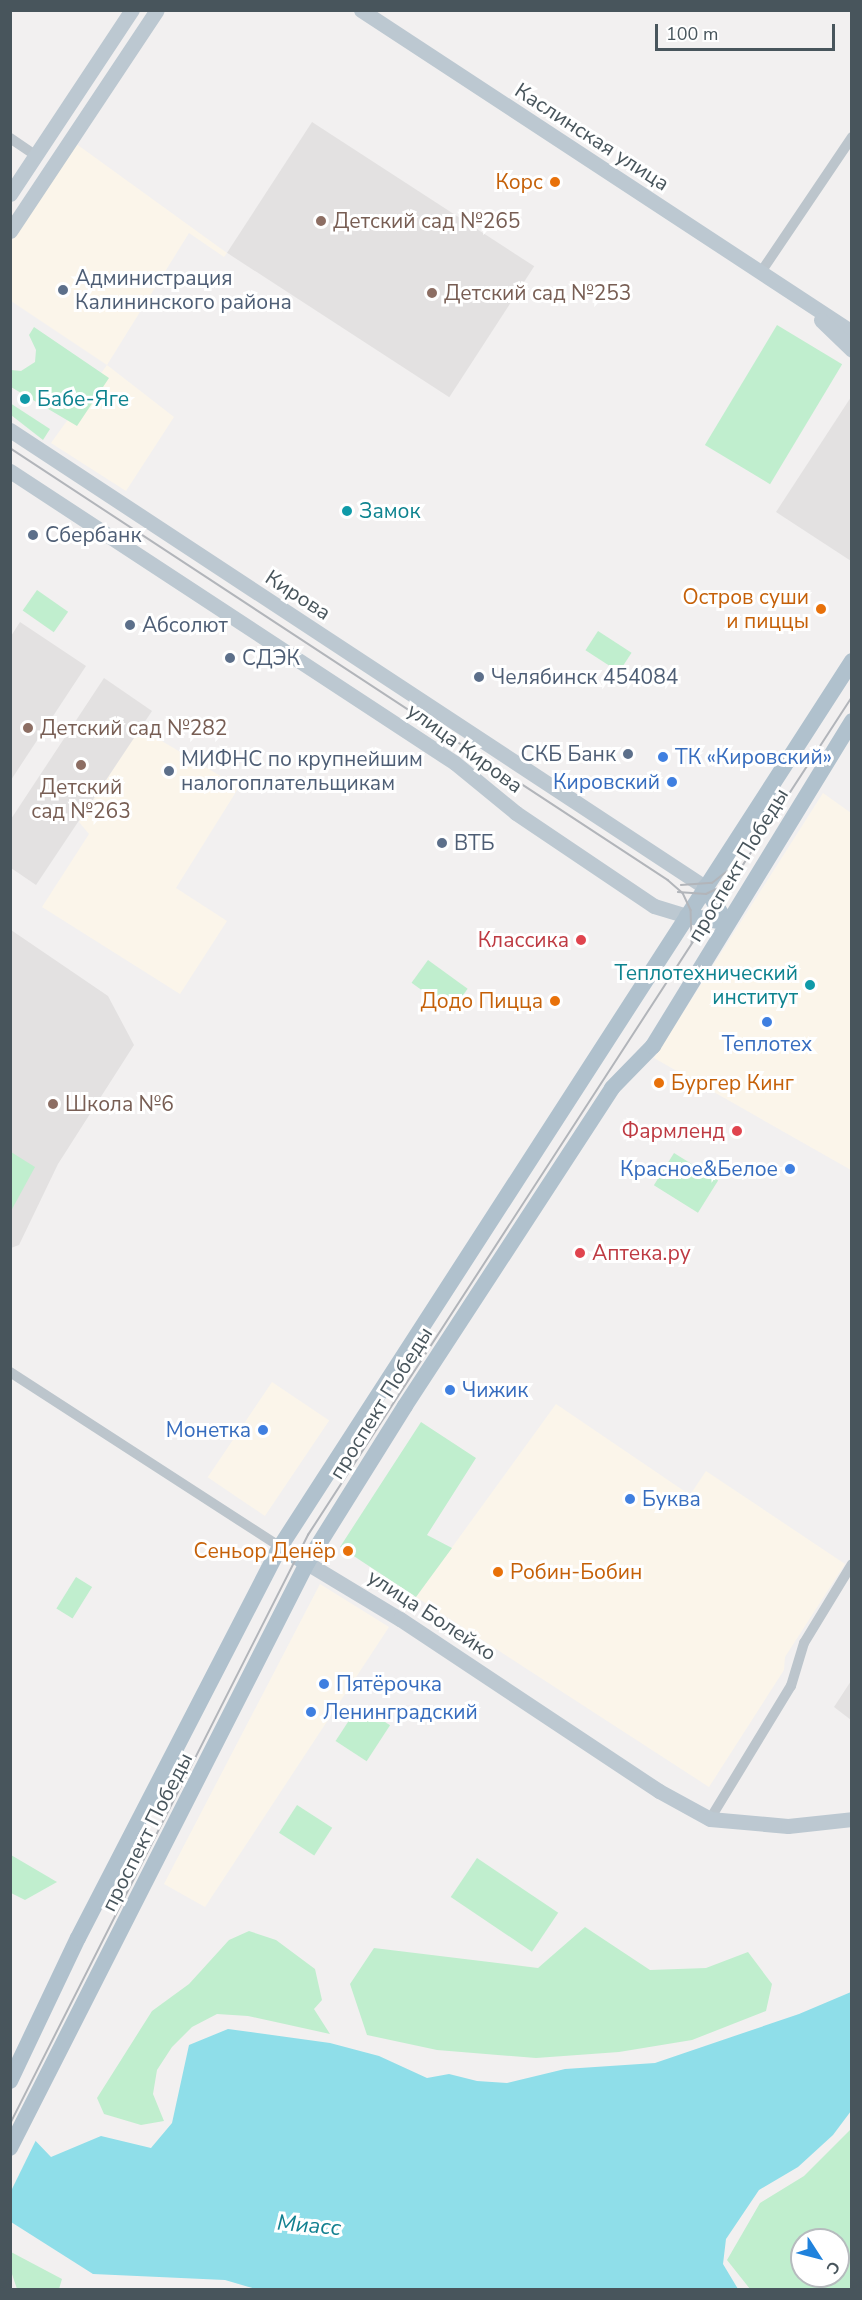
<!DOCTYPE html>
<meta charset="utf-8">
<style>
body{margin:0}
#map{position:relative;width:862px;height:2300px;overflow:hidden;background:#f2f0f0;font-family:"Nunito Sans",sans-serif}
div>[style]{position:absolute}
.commercial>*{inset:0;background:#fbf5ea;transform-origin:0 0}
.education>*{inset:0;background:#e3e1e1;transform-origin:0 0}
.green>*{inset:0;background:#c0eece;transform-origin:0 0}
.water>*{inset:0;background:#8fdee9}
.pier>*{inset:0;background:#f2f0f0}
.street>*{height:10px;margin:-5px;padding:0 5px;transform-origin:5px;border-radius:5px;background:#bcc5cc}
.secondary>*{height:15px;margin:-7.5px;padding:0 7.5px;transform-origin:7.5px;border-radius:7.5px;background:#bcc8d1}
.primary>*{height:16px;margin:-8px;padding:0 8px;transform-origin:8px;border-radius:8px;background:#b0c1cd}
.tram>*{height:1.5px;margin:-0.75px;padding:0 0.75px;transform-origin:0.75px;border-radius:0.75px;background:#b2b5ba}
.dots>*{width:16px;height:16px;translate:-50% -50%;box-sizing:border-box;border:3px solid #fff;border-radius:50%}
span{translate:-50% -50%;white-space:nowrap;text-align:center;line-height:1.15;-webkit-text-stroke:6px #fff;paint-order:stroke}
.street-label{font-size:21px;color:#48555c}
.food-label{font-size:21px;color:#c56008}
.right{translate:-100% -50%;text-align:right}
.left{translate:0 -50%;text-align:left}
.education-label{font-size:21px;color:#785e54}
.service-label{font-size:21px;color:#4e5e75}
.culture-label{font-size:21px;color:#0d838f}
.shop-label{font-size:21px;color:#366cbe}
.health-label{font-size:21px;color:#be3a42}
.water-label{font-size:22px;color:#128090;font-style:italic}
.frame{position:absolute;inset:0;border:12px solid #48555c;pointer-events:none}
.north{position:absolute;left:790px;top:2228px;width:60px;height:60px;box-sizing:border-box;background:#fff;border:2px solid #b6bbbe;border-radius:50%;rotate:126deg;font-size:16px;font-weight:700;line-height:24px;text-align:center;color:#48555c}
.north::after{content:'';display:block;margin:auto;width:21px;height:27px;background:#2082dc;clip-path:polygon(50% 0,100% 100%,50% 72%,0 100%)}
.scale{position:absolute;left:655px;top:24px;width:180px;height:27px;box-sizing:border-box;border:3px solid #48555c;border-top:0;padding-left:8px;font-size:18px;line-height:21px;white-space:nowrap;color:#48555c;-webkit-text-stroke:4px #fff;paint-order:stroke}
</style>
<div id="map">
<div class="commercial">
<i style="clip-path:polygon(75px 143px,227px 253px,224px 257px,189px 233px,107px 365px,174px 417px,126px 491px,51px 443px,107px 365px,11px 301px,10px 243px)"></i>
<i style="clip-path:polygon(140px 728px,239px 787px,176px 888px,227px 921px,180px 994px,42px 907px,89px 834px,79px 822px)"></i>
<i style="clip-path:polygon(823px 793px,851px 813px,851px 1170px,654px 1058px)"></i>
<i style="left:272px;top:1382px;width:69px;height:115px;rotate:34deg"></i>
<i style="clip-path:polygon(556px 1404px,690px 1495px,706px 1471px,845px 1564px,785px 1657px,784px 1670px,709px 1787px,416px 1597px)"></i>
<i style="clip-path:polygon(320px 1584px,389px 1627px,205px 1907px,164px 1884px)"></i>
</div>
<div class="education">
<i style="left:312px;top:122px;width:265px;height:156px;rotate:33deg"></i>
<i style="clip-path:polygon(851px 397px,852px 561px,851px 561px,776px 512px)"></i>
<i style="clip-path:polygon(20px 622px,86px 666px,11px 780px,11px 636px)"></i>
<i style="clip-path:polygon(104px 678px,152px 711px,36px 885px,11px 868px,11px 819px)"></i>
<i style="clip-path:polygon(11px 930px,108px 996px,134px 1045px,58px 1164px,19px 1245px,11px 1248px)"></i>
<i style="clip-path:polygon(851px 1681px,851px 1720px,834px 1707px)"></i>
</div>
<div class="green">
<i style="left:777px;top:325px;width:76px;height:140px;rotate:31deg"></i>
<i style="clip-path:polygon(34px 327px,109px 378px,77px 426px,11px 387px,11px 370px,21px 371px,35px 362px,36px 350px,29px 335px)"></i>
<i style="clip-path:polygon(10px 403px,50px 429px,43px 440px,11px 415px)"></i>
<i style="left:37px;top:590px;width:38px;height:25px;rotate:35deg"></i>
<i style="left:598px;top:631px;width:40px;height:23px;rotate:33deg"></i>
<i style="left:428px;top:960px;width:49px;height:28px;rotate:36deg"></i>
<i style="clip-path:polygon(11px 1152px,35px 1167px,11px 1211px)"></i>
<i style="left:674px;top:1153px;width:52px;height:38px;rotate:32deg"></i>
<i style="clip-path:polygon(421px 1422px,476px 1458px,427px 1535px,452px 1548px,416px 1597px,340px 1547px)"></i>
<i style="left:76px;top:1577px;width:19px;height:37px;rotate:32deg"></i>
<i style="left:359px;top:1705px;width:37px;height:43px;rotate:33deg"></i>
<i style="left:297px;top:1805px;width:42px;height:33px;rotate:33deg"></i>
<i style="clip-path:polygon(10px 1855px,11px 1855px,57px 1882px,25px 1900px,11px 1893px)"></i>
<i style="left:477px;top:1858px;width:98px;height:47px;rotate:34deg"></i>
<i style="clip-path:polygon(585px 1927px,650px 1970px,706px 1968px,748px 1952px,772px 1984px,766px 2011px,692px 2040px,619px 2052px,536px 2058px,437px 2050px,367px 2035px,350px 1984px,374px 1948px,538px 1968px)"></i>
<i style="clip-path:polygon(249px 1931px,276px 1940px,315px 1969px,322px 2000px,314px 2009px,330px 2034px,248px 2016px,217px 2014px,192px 2027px,172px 2047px,157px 2070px,153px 2094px,164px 2121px,141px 2125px,104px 2114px,97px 2098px,152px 2011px,189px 1984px,229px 1940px)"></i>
<i style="clip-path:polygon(evenodd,851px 2129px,851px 2289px,750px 2289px,727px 2260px,760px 2203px,804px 2176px,851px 2129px,802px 2240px,838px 2240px,838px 2276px,802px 2276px,802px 2240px)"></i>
<i style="clip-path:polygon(11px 2252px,62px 2279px,59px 2289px,17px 2289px,11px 2271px)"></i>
</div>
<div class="water">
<i style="clip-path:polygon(851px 1992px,851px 2111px,833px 2135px,798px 2167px,759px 2190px,726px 2239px,723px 2264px,738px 2289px,259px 2290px,225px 2280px,93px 2274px,11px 2222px,10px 2106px,28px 2133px,51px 2157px,101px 2136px,151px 2148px,172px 2123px,189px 2045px,228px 2029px,330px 2043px,379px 2056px,427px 2078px,449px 2074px,477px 2081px,507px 2083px,565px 2069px,655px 2063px,799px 2014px)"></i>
</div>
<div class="pier">
<i style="clip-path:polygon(10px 2103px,37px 2138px,11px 2191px)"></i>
</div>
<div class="street">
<i style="left:10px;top:138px;width:30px;rotate:34deg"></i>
<i style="left:761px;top:272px;width:163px;rotate:-56deg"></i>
<i style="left:10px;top:1372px;width:322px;rotate:32.9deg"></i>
<i style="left:710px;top:1819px;width:156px;rotate:-58.7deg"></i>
<i style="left:791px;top:1686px;width:45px;rotate:-73.2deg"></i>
<i style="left:804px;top:1643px;width:92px;rotate:-58.7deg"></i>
</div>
<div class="secondary">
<i style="left:361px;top:10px;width:587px;rotate:33.26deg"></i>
<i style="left:10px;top:194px;width:221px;rotate:-56.5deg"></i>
<i style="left:10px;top:231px;width:265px;rotate:-56.4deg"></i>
<i style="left:821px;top:320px;width:43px;rotate:44.1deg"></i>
<i style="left:10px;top:430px;width:832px;rotate:33.33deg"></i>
<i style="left:10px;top:471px;width:532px;rotate:33.27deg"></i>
<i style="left:455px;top:763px;width:79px;rotate:39.3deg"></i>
<i style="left:516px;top:813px;width:166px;rotate:34deg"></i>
<i style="left:654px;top:906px;width:34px;rotate:17deg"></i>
<i style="left:307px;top:1563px;width:109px;rotate:31.1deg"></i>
<i style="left:400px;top:1619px;width:311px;rotate:33.6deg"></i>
<i style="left:659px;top:1791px;width:58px;rotate:28.8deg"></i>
<i style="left:710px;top:1819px;width:78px;rotate:5.1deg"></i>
<i style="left:788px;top:1826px;width:64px;rotate:-6.2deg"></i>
</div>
<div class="primary">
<i style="left:705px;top:887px;width:41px;rotate:59deg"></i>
<i style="left:687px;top:916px;width:39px;rotate:9deg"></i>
<i style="left:280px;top:1547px;width:31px;rotate:31deg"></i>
<i style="left:10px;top:2081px;width:158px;rotate:-64.6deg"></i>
<i style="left:78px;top:1938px;width:440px;rotate:-62.7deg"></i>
<i style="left:280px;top:1547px;width:1055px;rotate:-57.15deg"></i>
<i style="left:10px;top:2148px;width:656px;rotate:-63.08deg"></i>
<i style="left:307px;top:1563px;width:185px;rotate:-58deg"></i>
<i style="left:405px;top:1406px;width:379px;rotate:-56.9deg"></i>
<i style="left:612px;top:1088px;width:59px;rotate:-45.7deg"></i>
<i style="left:653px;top:1046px;width:381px;rotate:-58.5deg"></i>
</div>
<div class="tram">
<i style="left:10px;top:448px;width:787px;rotate:33.29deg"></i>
<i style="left:668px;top:880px;width:20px;rotate:41deg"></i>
<i style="left:683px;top:893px;width:19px;rotate:65deg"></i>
<i style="left:691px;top:910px;width:33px;rotate:88deg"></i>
<i style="left:681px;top:885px;width:31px;rotate:-4deg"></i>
<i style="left:712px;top:883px;width:34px;rotate:-38deg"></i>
<i style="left:678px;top:892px;width:28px;rotate:4deg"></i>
<i style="left:706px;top:894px;width:29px;rotate:-25deg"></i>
<i style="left:10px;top:2124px;width:660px;rotate:-63.16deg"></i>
<i style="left:308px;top:1535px;width:999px;rotate:-57.01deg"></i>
</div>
<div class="dots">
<i style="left:555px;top:182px;background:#e8710a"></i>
<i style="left:321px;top:221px;background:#8d6e63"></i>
<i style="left:63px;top:290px;background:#5c6f8a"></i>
<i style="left:432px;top:293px;background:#8d6e63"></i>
<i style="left:25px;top:399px;background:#0f9aa8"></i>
<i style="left:347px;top:511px;background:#0f9aa8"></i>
<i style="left:33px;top:535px;background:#5c6f8a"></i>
<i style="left:821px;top:609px;background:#e8710a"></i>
<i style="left:130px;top:625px;background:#5c6f8a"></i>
<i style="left:230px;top:658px;background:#5c6f8a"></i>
<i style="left:479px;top:677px;background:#5c6f8a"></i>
<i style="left:28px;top:728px;background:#8d6e63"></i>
<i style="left:628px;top:754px;background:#5c6f8a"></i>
<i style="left:663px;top:757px;background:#3f7fe0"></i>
<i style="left:81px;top:765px;background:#8d6e63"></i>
<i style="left:169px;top:771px;background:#5c6f8a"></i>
<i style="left:672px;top:782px;background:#3f7fe0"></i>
<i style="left:442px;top:843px;background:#5c6f8a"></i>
<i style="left:581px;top:940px;background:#e0444e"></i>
<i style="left:810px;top:985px;background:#0f9aa8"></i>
<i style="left:555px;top:1001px;background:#e8710a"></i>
<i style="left:767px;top:1022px;background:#3f7fe0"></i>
<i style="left:659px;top:1083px;background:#e8710a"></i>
<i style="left:53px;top:1104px;background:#8d6e63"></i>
<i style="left:737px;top:1131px;background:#e0444e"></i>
<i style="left:790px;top:1169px;background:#3f7fe0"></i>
<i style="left:580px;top:1253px;background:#e0444e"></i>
<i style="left:450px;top:1390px;background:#3f7fe0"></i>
<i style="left:263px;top:1430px;background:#3f7fe0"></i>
<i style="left:630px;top:1499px;background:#3f7fe0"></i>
<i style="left:348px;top:1551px;background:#e8710a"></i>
<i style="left:498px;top:1572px;background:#e8710a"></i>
<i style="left:324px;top:1684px;background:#3f7fe0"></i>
<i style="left:311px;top:1712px;background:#3f7fe0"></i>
</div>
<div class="street-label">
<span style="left:592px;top:137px;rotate:33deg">Каслинская улица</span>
<span style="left:298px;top:595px;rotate:33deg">Кирова</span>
<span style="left:465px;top:748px;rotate:36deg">улица Кирова</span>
<span style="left:738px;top:865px;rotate:-59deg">проспект Победы</span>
<span style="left:381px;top:1403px;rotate:-58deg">проспект Победы</span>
<span style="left:432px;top:1615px;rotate:33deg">улица Болейко</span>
<span style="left:147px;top:1832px;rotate:-63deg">проспект Победы</span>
</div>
<div class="food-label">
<span class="right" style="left:543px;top:182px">Корс</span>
<span class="right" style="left:809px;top:609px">Остров суши<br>и пиццы</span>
<span class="right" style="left:543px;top:1001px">Додо Пицца</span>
<span class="left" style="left:671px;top:1083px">Бургер Кинг</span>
<span class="right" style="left:336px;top:1551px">Сеньор Денёр</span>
<span class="left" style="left:510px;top:1572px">Робин-Бобин</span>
</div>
<div class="education-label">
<span class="left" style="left:333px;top:221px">Детский сад №265</span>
<span class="left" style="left:444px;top:293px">Детский сад №253</span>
<span class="left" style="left:40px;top:728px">Детский сад №282</span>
<span style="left:81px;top:799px">Детский<br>сад №263</span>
<span class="left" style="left:65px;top:1104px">Школа №6</span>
</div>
<div class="service-label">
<span class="left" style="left:75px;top:290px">Администрация<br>Калининского района</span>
<span class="left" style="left:45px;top:535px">Сбербанк</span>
<span class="left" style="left:142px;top:625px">Абсолют</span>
<span class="left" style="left:242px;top:658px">СДЭК</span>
<span class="left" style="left:491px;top:677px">Челябинск 454084</span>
<span class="right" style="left:616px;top:754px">СКБ Банк</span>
<span class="left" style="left:181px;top:771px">МИФНС по крупнейшим<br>налогоплательщикам</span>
<span class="left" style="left:454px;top:843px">ВТБ</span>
</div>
<div class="culture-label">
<span class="left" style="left:37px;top:399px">Бабе-Яге</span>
<span class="left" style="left:359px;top:511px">Замок</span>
<span class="right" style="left:798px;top:985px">Теплотехнический<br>институт</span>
</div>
<div class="shop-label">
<span class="left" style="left:675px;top:757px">ТК «Кировский»</span>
<span class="right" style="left:660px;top:782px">Кировский</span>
<span style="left:767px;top:1044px">Теплотех</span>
<span class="right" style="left:778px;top:1169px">Красное&amp;Белое</span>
<span class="left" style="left:462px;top:1390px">Чижик</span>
<span class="right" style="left:251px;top:1430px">Монетка</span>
<span class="left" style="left:642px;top:1499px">Буква</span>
<span class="left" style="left:336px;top:1684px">Пятёрочка</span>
<span class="left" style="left:323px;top:1712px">Ленинградский</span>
</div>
<div class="health-label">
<span class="right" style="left:569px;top:940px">Классика</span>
<span class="right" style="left:725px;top:1131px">Фармленд</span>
<span class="left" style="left:592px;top:1253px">Аптека.ру</span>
</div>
<div class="water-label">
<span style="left:309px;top:2226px;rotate:5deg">Миасс</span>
</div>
<div class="frame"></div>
<div class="north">С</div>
<div class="scale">100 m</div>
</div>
